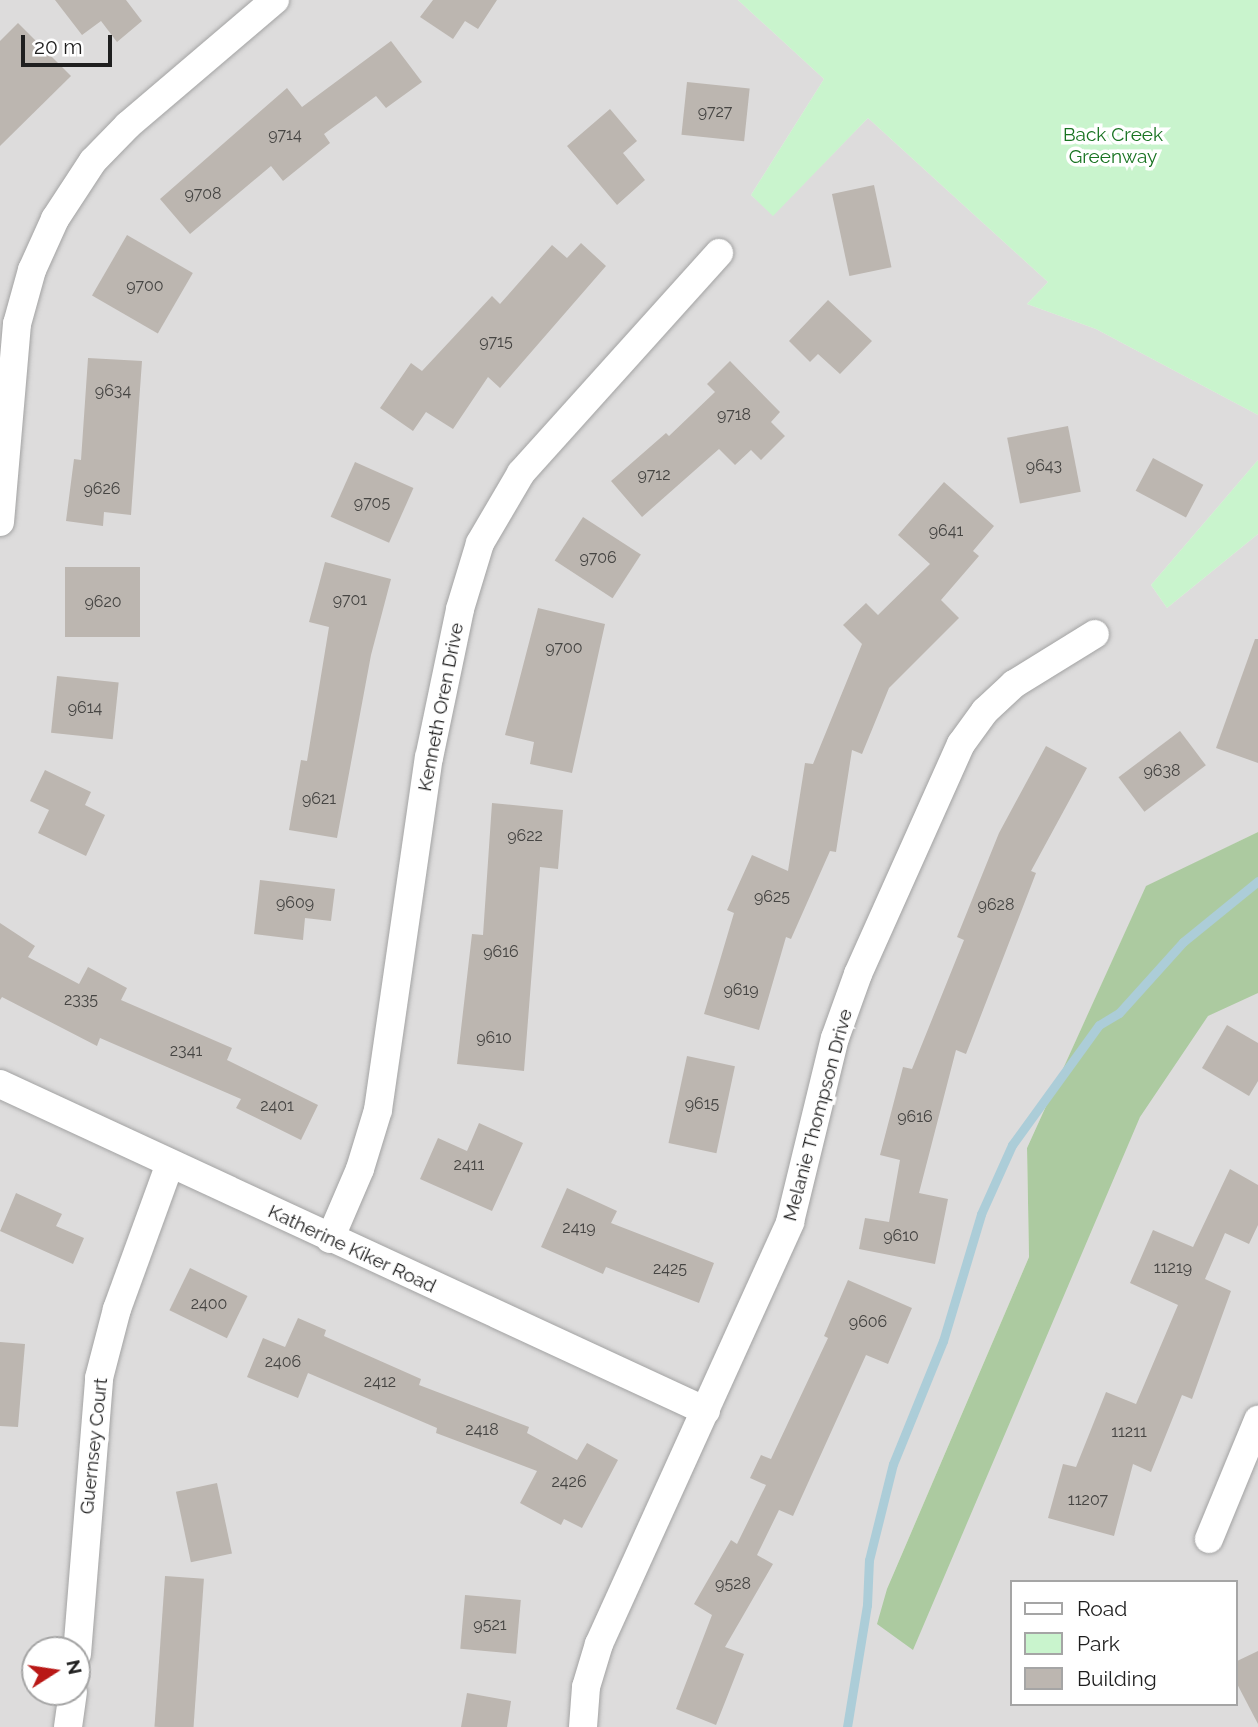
<!DOCTYPE html>
<style>
body{margin:0}
#map{position:relative;width:1258px;height:1727px;overflow:hidden;background:#efece7;font-family:Raleway,sans-serif}
div>[style]{position:absolute}
.residential>*{inset:0;background:#dddcdc}
.forest>*{inset:0;background:#accaa0}
.park>*{inset:0;background:#c9f4cd}
.stream>*{height:9px;margin:-4.5px;padding:0 4.5px;transform-origin:4.5px;border-radius:4.5px;background:#accdd8}
.building>*{inset:0;background:#bcb6b0;transform-origin:0 0}
.roads{filter:drop-shadow(0 0 2px #a3a3a3) drop-shadow(0 0 2px #a3a3a3)}
.street>*{height:28px;margin:-14px;padding:0 14px;transform-origin:14px;border-radius:14px;background:#fff}
span{translate:-50% -50%;white-space:nowrap;text-align:center;line-height:1.15;-webkit-text-stroke:7px #fff;paint-order:stroke}
.number-label{font-size:16px;color:#464543}
.number-label span{-webkit-text-stroke-width:0}
.park-label{font-size:19px;color:#187321}
.street-label{font-size:19px;color:#1f1f1f}
.legend{position:absolute;left:1010px;top:1580px;width:228px;height:126px;box-sizing:border-box;background:#fff;border:2px solid #a5a5a5;margin:0;padding:9px 12px;list-style:none;font-size:21px;color:#1f1f1f}
.legend li{display:flex;align-items:center;gap:14px;height:35px}
.legend b{width:35px;border:2px solid #a5a5a5}
.north{position:absolute;left:21px;top:1636px;width:70px;height:70px;box-sizing:border-box;background:#fff;border:2px solid #a5a5a5;border-radius:50%;rotate:78deg;font-size:19px;font-weight:700;line-height:28px;text-align:center;color:#1f1f1f}
.north::after{content:'';display:block;margin:auto;width:24px;height:32px;background:#b91816;clip-path:polygon(50% 0,100% 100%,50% 72%,0 100%)}
.scale{position:absolute;left:21px;top:35px;width:91px;height:32px;box-sizing:border-box;border:4px solid #1f1f1f;border-top:0;padding-left:9px;font-size:21px;line-height:24px;white-space:nowrap;color:#1f1f1f;-webkit-text-stroke:5px #fff;paint-order:stroke}
</style>
<div id="map">
<div class="residential">
<i style="clip-path:polygon(evenodd,0 0,738px 0,824px 79px,751px 195px,773px 215px,868px 118px,1048px 282px,1027px 304px,1096px 329px,1258px 415px,1258px 460px,1151px 585px,1167px 608px,1258px 534px,1258px 832px,1146px 887px,1027px 1148px,1029px 1257px,887px 1589px,1099px 1116px,1258px 903px,1258px 1727px,0 1727px,0 0,1011px 1582px,1235px 1582px,1235px 1704px,1011px 1704px,1011px 1582px,0 0,35px 1650px,77px 1650px,77px 1692px,35px 1692px,35px 1650px)"></i>
</div>
<div class="forest">
<i style="clip-path:polygon(1258px 832px,1258px 993px,1208px 1016px,1140px 1117px,913px 1650px,877px 1624px,887px 1589px,1029px 1257px,1027px 1148px,1146px 886px)"></i>
</div>
<div class="park">
<i style="clip-path:polygon(738px 0,1258px 0,1258px 415px,1096px 329px,1027px 304px,1048px 282px,868px 118px,773px 216px,751px 195px,824px 79px)"></i>
<i style="clip-path:polygon(1258px 460px,1258px 534px,1167px 608px,1151px 585px)"></i>
</div>
<div class="stream">
<i style="left:847px;top:1727px;width:124px;rotate:-80.7deg"></i>
<i style="left:867px;top:1605px;width:45px;rotate:-87.5deg"></i>
<i style="left:869px;top:1560px;width:99px;rotate:-76deg"></i>
<i style="left:893px;top:1464px;width:133px;rotate:-67.9deg"></i>
<i style="left:943px;top:1341px;width:133px;rotate:-73.3deg"></i>
<i style="left:981px;top:1214px;width:76px;rotate:-65.8deg"></i>
<i style="left:1012px;top:1145px;width:148px;rotate:-54.1deg"></i>
<i style="left:1099px;top:1025px;width:23px;rotate:-31deg"></i>
<i style="left:1119px;top:1013px;width:96px;rotate:-48deg"></i>
<i style="left:1183px;top:942px;width:97px;rotate:-39.1deg"></i>
</div>
<div class="building">
<i style="clip-path:polygon(55px 0,126px 0,142px 21px,117px 42px,101px 21px,82px 35px)"></i>
<i style="clip-path:polygon(433px 0,497px 0,478px 29px,465px 21px,453px 39px,420px 17px)"></i>
<i style="clip-path:polygon(18px 23px,71px 76px,0 146px,0 41px)"></i>
<i style="clip-path:polygon(391px 41px,422px 82px,386px 108px,376px 96px,324px 134px,330px 143px,283px 181px,271px 166px,190px 234px,160px 199px,287px 88px,302px 107px)"></i>
<i style="left:687px;top:82px;width:63px;height:53px;rotate:6deg"></i>
<i style="clip-path:polygon(610px 109px,637px 141px,623px 153px,645px 180px,617px 205px,567px 146px)"></i>
<i style="left:874px;top:185px;width:84px;height:43px;rotate:78deg"></i>
<i style="left:127px;top:235px;width:76px;height:70px;rotate:30deg"></i>
<i style="clip-path:polygon(581px 243px,606px 266px,500px 388px,488px 377px,453px 429px,426px 412px,413px 431px,380px 408px,411px 363px,422px 371px,492px 296px,500px 304px,552px 245px,567px 258px)"></i>
<i style="clip-path:polygon(828px 300px,872px 341px,840px 374px,818px 354px,810px 362px,789px 341px)"></i>
<i style="clip-path:polygon(88px 358px,142px 361px,131px 515px,104px 512px,103px 526px,66px 521px,74px 459px,81px 460px)"></i>
<i style="clip-path:polygon(730px 361px,780px 412px,771px 422px,785px 436px,761px 460px,751px 450px,735px 465px,719px 449px,642px 517px,611px 481px,666px 433px,669px 436px,715px 392px,707px 384px)"></i>
<i style="left:1068px;top:426px;width:67px;height:62px;rotate:79deg"></i>
<i style="left:1153px;top:458px;width:57px;height:37px;rotate:28deg"></i>
<i style="left:355px;top:462px;width:64px;height:60px;rotate:24deg"></i>
<i style="clip-path:polygon(944px 482px,994px 526px,973px 551px,979px 556px,941px 600px,959px 618px,889px 688px,862px 754px,852px 750px,836px 852px,830px 851px,791px 939px,786px 937px,759px 1030px,704px 1014px,734px 913px,727px 910px,752px 855px,788px 871px,805px 763px,813px 764px,862px 644px,843px 625px,866px 603px,878px 615px,930px 564px,898px 535px)"></i>
<i style="left:583px;top:517px;width:69px;height:52px;rotate:33deg"></i>
<i style="clip-path:polygon(325px 562px,391px 579px,371px 655px,337px 838px,289px 830px,301px 760px,307px 761px,329px 627px,309px 622px)"></i>
<i style="left:65px;top:567px;width:75px;height:70px"></i>
<i style="clip-path:polygon(538px 608px,605px 624px,572px 773px,530px 764px,534px 742px,505px 735px)"></i>
<i style="clip-path:polygon(1255px 639px,1258px 639px,1258px 763px,1216px 748px)"></i>
<i style="left:57px;top:676px;width:62px;height:57px;rotate:6deg"></i>
<i style="left:1180px;top:731px;width:43px;height:77px;rotate:53deg"></i>
<i style="clip-path:polygon(1046px 746px,1087px 768px,1031px 871px,1036px 873px,966px 1054px,956px 1050px,919px 1193px,948px 1199px,935px 1264px,859px 1249px,865px 1218px,889px 1222px,900px 1160px,880px 1155px,903px 1067px,912px 1069px,964px 940px,957px 937px,999px 833px)"></i>
<i style="clip-path:polygon(45px 770px,91px 792px,85px 805px,105px 815px,86px 856px,38px 833px,49px 810px,30px 801px)"></i>
<i style="clip-path:polygon(492px 803px,563px 810px,558px 869px,540px 867px,524px 1071px,457px 1064px,472px 934px,483px 935px)"></i>
<i style="clip-path:polygon(260px 880px,335px 889px,331px 921px,305px 918px,303px 940px,254px 934px)"></i>
<i style="clip-path:polygon(0 923px,35px 946px,28px 957px,79px 984px,88px 967px,127px 988px,121px 1000px,232px 1048px,227px 1060px,318px 1105px,301px 1140px,236px 1108px,241px 1099px,100px 1038px,97px 1046px,2px 997px,0 1000px)"></i>
<i style="clip-path:polygon(1227px 1025px,1258px 1043px,1258px 1081px,1249px 1096px,1202px 1068px)"></i>
<i style="left:687px;top:1056px;width:49px;height:89px;rotate:12deg"></i>
<i style="clip-path:polygon(479px 1123px,523px 1143px,492px 1211px,420px 1179px,438px 1138px,467px 1151px)"></i>
<i style="clip-path:polygon(1230px 1169px,1258px 1185px,1258px 1225px,1249px 1244px,1225px 1233px,1205px 1279px,1231px 1291px,1192px 1399px,1182px 1395px,1151px 1472px,1133px 1464px,1114px 1536px,1048px 1518px,1063px 1464px,1076px 1467px,1106px 1392px,1136px 1404px,1178px 1305px,1130px 1283px,1153px 1230px,1193px 1247px)"></i>
<i style="clip-path:polygon(567px 1188px,617px 1211px,611px 1223px,714px 1263px,699px 1303px,606px 1267px,603px 1274px,541px 1247px)"></i>
<i style="clip-path:polygon(16px 1193px,62px 1214px,56px 1226px,84px 1238px,73px 1264px,0 1231px)"></i>
<i style="left:190px;top:1268px;width:64px;height:47px;rotate:26deg"></i>
<i style="clip-path:polygon(848px 1280px,912px 1308px,888px 1364px,866px 1355px,793px 1516px,779px 1510px,757px 1555px,773px 1564px,725px 1647px,744px 1654px,716px 1725px,676px 1709px,712px 1615px,694px 1604px,731px 1540px,737px 1544px,766px 1485px,750px 1478px,761px 1455px,771px 1459px,828px 1338px,824px 1336px)"></i>
<i style="clip-path:polygon(298px 1318px,326px 1330px,324px 1336px,421px 1379px,419px 1385px,529px 1427px,527px 1433px,577px 1460px,587px 1443px,618px 1460px,582px 1528px,564px 1519px,561px 1525px,520px 1503px,537px 1471px,436px 1433px,437px 1428px,308px 1373px,298px 1398px,247px 1377px,263px 1338px,285px 1347px)"></i>
<i style="clip-path:polygon(0 1342px,25px 1344px,18px 1427px,0 1426px)"></i>
<i style="left:217px;top:1483px;width:72px;height:42px;rotate:78deg"></i>
<i style="left:165px;top:1576px;width:39px;height:151px;rotate:4deg"></i>
<i style="left:465px;top:1595px;width:56px;height:54px;rotate:5deg"></i>
<i style="clip-path:polygon(1258px 1651px,1258px 1724px,1235px 1680px,1235px 1662px)"></i>
<i style="clip-path:polygon(467px 1693px,511px 1701px,507px 1727px,461px 1727px)"></i>
</div>
<div class="roads">
<div class="street">
<i style="left:0;top:522px;width:199px;rotate:-85.1deg"></i>
<i style="left:17px;top:324px;width:56px;rotate:-74.5deg"></i>
<i style="left:32px;top:270px;width:56px;rotate:-65.7deg"></i>
<i style="left:55px;top:219px;width:69px;rotate:-56.8deg"></i>
<i style="left:93px;top:161px;width:50px;rotate:-45.8deg"></i>
<i style="left:128px;top:125px;width:193px;rotate:-40.4deg"></i>
<i style="left:0;top:1084px;width:778px;rotate:24.85deg"></i>
<i style="left:330px;top:1239px;width:76px;rotate:-66.8deg"></i>
<i style="left:360px;top:1169px;width:62px;rotate:-73deg"></i>
<i style="left:378px;top:1110px;width:356px;rotate:-81.8deg"></i>
<i style="left:429px;top:758px;width:152px;rotate:-78.2deg"></i>
<i style="left:460px;top:609px;width:69px;rotate:-73.1deg"></i>
<i style="left:480px;top:543px;width:81px;rotate:-59.6deg"></i>
<i style="left:521px;top:473px;width:296px;rotate:-48deg"></i>
<i style="left:1209px;top:1539px;width:129px;rotate:-67.6deg"></i>
<i style="left:77px;top:1654px;width:277px;rotate:-85.4deg"></i>
<i style="left:99px;top:1378px;width:71px;rotate:-75.4deg"></i>
<i style="left:117px;top:1309px;width:152px;rotate:-70deg"></i>
<i style="left:68px;top:1727px;width:35px;rotate:-82deg"></i>
<i style="left:583px;top:1727px;width:40px;rotate:-85.7deg"></i>
<i style="left:586px;top:1687px;width:45px;rotate:-73.2deg"></i>
<i style="left:599px;top:1644px;width:463px;rotate:-65.6deg"></i>
<i style="left:790px;top:1222px;width:189px;rotate:-76.3deg"></i>
<i style="left:835px;top:1038px;width:68px;rotate:-70.2deg"></i>
<i style="left:858px;top:974px;width:252px;rotate:-65.9deg"></i>
<i style="left:961px;top:744px;width:41px;rotate:-54deg"></i>
<i style="left:985px;top:711px;width:40px;rotate:-43deg"></i>
<i style="left:1014px;top:684px;width:95px;rotate:-31.7deg"></i>
</div>
</div>
<div class="number-label">
<span style="left:715px;top:112px">9727</span>
<span style="left:285px;top:135px">9714</span>
<span style="left:203px;top:194px">9708</span>
<span style="left:145px;top:286px">9700</span>
<span style="left:496px;top:342px">9715</span>
<span style="left:113px;top:391px">9634</span>
<span style="left:734px;top:415px">9718</span>
<span style="left:1044px;top:466px">9643</span>
<span style="left:654px;top:475px">9712</span>
<span style="left:102px;top:489px">9626</span>
<span style="left:372px;top:503px">9705</span>
<span style="left:946px;top:531px">9641</span>
<span style="left:598px;top:558px">9706</span>
<span style="left:350px;top:600px">9701</span>
<span style="left:103px;top:602px">9620</span>
<span style="left:564px;top:648px">9700</span>
<span style="left:85px;top:708px">9614</span>
<span style="left:1162px;top:771px">9638</span>
<span style="left:319px;top:799px">9621</span>
<span style="left:525px;top:836px">9622</span>
<span style="left:772px;top:897px">9625</span>
<span style="left:295px;top:903px">9609</span>
<span style="left:996px;top:905px">9628</span>
<span style="left:501px;top:952px">9616</span>
<span style="left:741px;top:990px">9619</span>
<span style="left:81px;top:1000px">2335</span>
<span style="left:494px;top:1038px">9610</span>
<span style="left:186px;top:1051px">2341</span>
<span style="left:702px;top:1104px">9615</span>
<span style="left:277px;top:1106px">2401</span>
<span style="left:915px;top:1117px">9616</span>
<span style="left:469px;top:1165px">2411</span>
<span style="left:579px;top:1228px">2419</span>
<span style="left:901px;top:1236px">9610</span>
<span style="left:1173px;top:1268px">11219</span>
<span style="left:670px;top:1269px">2425</span>
<span style="left:209px;top:1304px">2400</span>
<span style="left:868px;top:1322px">9606</span>
<span style="left:283px;top:1362px">2406</span>
<span style="left:380px;top:1382px">2412</span>
<span style="left:482px;top:1430px">2418</span>
<span style="left:1129px;top:1432px">11211</span>
<span style="left:569px;top:1482px">2426</span>
<span style="left:1088px;top:1500px">11207</span>
<span style="left:733px;top:1584px">9528</span>
<span style="left:490px;top:1625px">9521</span>
</div>
<div class="park-label">
<span style="left:1113px;top:146px">Back Creek<br>Greenway</span>
</div>
<div class="street-label">
<span style="left:441px;top:707px;rotate:-79deg">Kenneth Oren Drive</span>
<span style="left:818px;top:1115px;rotate:-75deg">Melanie Thompson Drive</span>
<span style="left:352px;top:1249px;rotate:25deg">Katherine Kiker Road</span>
<span style="left:94px;top:1446px;rotate:-84deg">Guernsey Court</span>
</div>
<ul class="legend">
<li><b style="height:9px;background:#fff"></b>Road</li>
<li><b style="height:19px;background:#c9f4cd"></b>Park</li>
<li><b style="height:19px;background:#bcb6b0"></b>Building</li>
</ul>
<div class="north">N</div>
<div class="scale">20 m</div>
</div>
